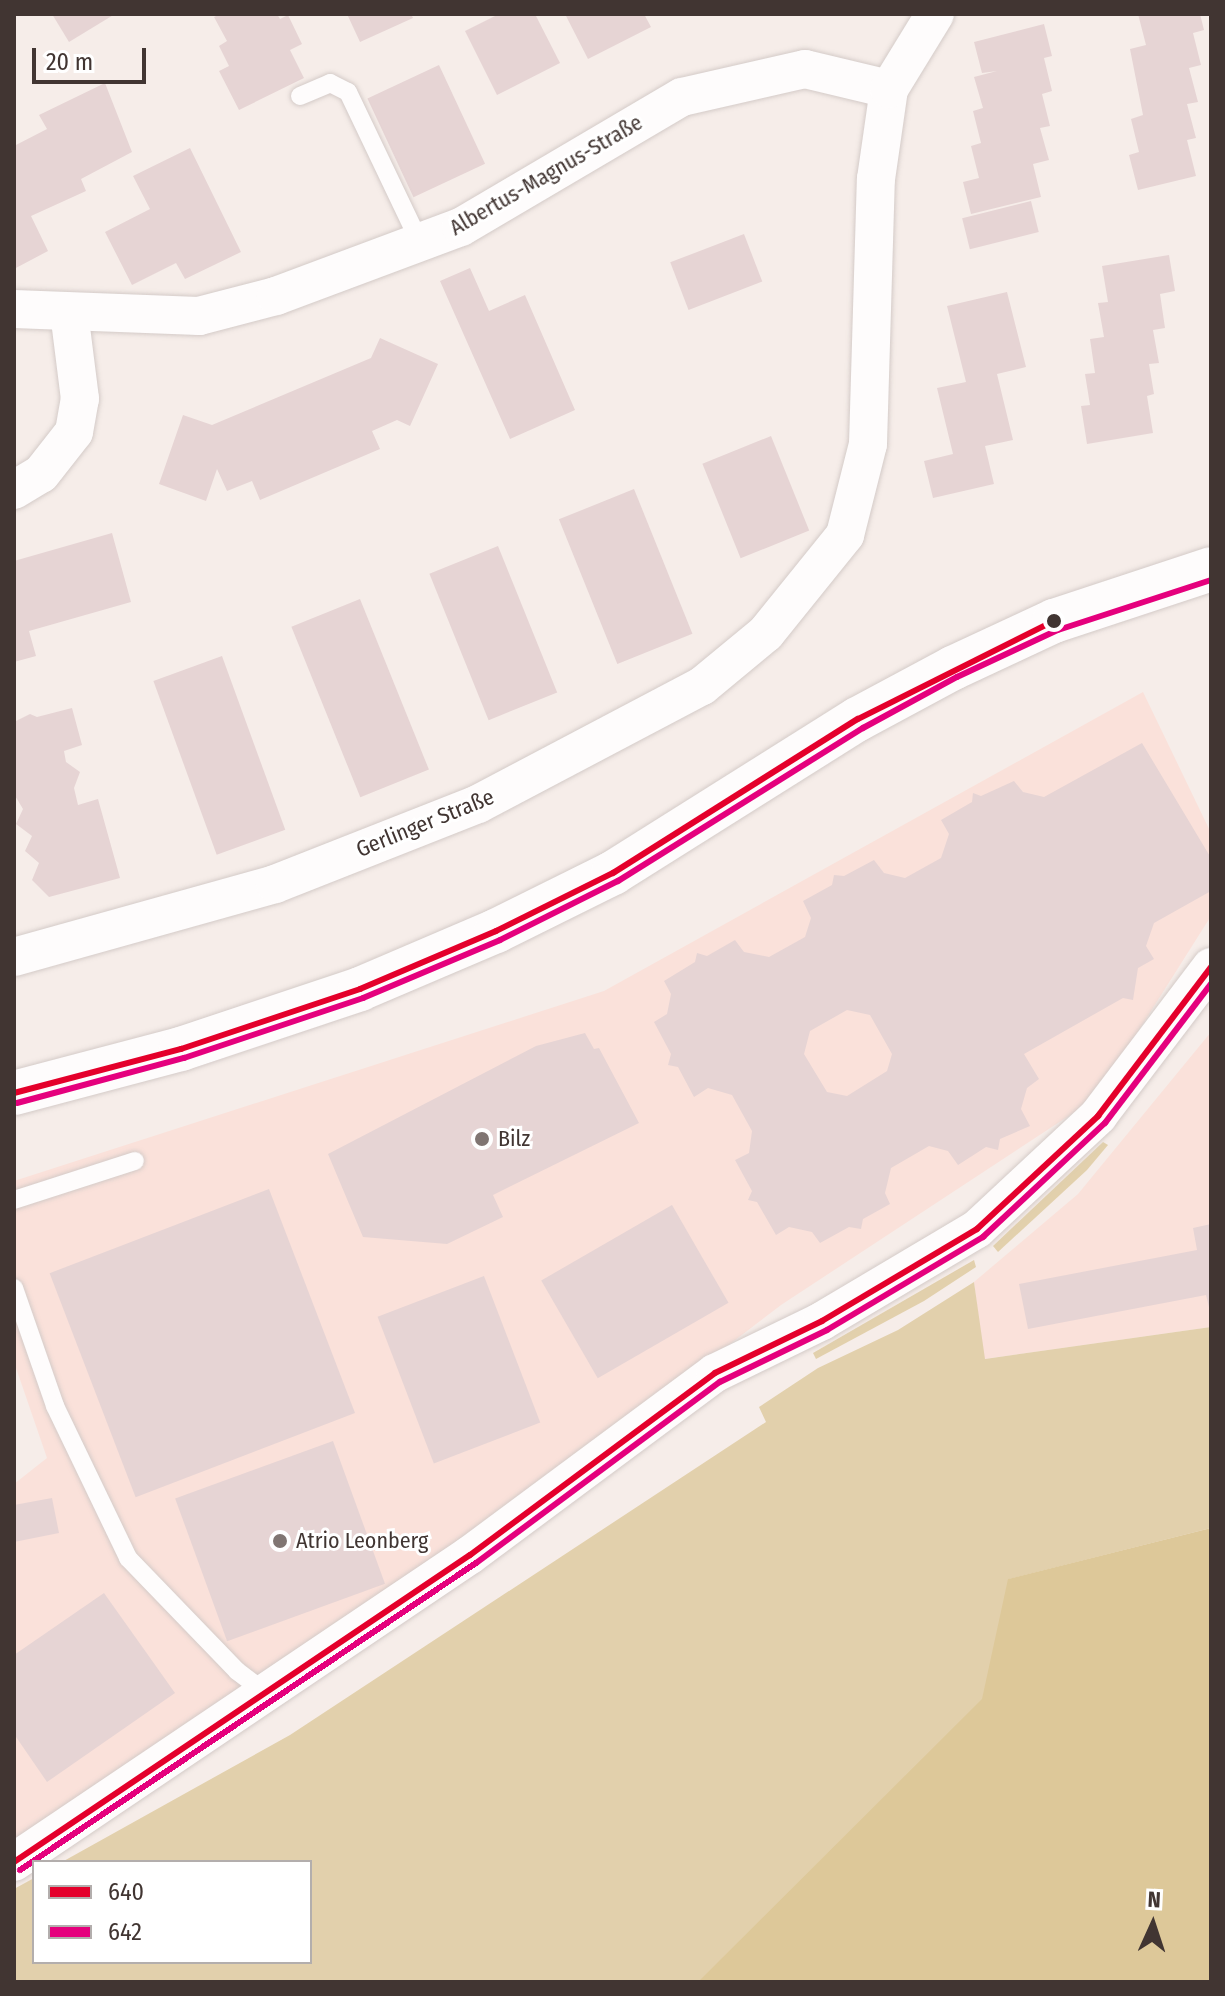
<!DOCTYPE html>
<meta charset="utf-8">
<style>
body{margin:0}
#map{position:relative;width:1225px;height:1996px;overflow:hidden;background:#f6ede9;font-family:"Fira Sans Condensed",sans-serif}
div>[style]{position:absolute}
.built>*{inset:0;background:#fae1da}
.green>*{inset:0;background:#e2d0ac}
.forest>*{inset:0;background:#ddc899}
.building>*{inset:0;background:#e6d4d4;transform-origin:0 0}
.roads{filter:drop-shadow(0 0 2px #d4cbc8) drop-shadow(0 0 2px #d4cbc8)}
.lane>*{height:18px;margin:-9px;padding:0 9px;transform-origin:9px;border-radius:9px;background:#fefcfc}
.street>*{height:38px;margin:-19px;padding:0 19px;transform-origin:19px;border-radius:19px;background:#fefcfc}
.secondary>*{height:44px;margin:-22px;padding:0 22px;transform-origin:22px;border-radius:22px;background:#fefcfc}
.bus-1>*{height:6px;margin:-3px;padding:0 3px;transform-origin:3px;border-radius:3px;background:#e4002b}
.bus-2>*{height:6px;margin:-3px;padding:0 3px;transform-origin:3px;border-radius:3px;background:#e5007d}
.dots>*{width:22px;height:22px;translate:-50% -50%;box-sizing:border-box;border:4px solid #fff;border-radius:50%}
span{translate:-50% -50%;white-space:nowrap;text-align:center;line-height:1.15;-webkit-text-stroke:6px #fff;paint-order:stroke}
.street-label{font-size:22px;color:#413532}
.poi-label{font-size:22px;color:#413532}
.left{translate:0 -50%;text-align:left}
.frame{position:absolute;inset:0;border:16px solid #413532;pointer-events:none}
.legend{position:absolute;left:32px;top:1860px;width:280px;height:104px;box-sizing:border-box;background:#fff;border:2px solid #b3aead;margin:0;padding:10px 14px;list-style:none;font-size:24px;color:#413532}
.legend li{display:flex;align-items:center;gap:16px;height:40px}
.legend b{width:40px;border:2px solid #b3aead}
.north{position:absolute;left:1113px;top:1884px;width:80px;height:80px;-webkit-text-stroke:6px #fff;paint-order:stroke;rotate:3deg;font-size:22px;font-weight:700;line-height:32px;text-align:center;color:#413532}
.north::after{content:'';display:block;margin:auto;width:28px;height:36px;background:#413532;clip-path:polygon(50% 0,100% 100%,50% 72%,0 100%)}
.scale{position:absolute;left:32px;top:48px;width:114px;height:36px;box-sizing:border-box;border:4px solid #413532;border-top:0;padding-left:10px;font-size:24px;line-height:28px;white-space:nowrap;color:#413532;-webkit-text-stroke:6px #fff;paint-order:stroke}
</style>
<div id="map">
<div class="built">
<i style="clip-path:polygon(1143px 692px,1211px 833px,1211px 916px,1096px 1098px,781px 1305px,318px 1659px,14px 1864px,14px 1484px,47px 1458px,14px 1362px,14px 1181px,604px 991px)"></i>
<i style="clip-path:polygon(1211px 1032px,1211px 1327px,984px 1359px,974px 1282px,1078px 1194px)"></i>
</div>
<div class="green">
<i style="clip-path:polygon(1103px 1142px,1108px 1145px,1087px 1170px,998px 1252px,993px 1246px)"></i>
<i style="clip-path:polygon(974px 1260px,976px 1267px,924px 1301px,816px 1359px,813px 1353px)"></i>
<i style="clip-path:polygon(974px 1282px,985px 1359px,1211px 1327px,1211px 1528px,1009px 1579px,983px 1699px,706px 1982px,14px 1982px,14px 1889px,34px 1878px,34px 1962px,310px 1962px,310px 1862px,62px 1862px,290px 1735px,766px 1422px,759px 1407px,818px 1368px,898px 1330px)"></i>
</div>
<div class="forest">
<i style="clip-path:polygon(1211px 1528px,1211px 1982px,698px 1982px,982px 1699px,1008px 1579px)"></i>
</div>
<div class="building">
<i style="clip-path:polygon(52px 14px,115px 14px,69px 42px)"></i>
<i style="clip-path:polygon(220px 14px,277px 14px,280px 19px,288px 15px,302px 44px,290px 50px,304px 78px,239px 110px,219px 71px,229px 66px,219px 46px,227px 41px,214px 17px)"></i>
<i style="clip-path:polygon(347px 14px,411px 14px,413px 18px,360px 42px)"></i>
<i style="clip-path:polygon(499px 14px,535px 14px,560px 63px,497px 95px,465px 31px)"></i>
<i style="clip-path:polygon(565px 14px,644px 14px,651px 27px,588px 59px)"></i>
<i style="clip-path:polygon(1138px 14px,1200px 14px,1204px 30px,1193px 33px,1201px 65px,1189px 68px,1198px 102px,1187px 104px,1196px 138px,1187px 140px,1196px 176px,1138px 190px,1129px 155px,1139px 152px,1131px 119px,1143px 115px,1130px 49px,1146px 45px)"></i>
<i style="clip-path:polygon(1044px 24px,1052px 56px,1044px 58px,1052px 91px,1042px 94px,1050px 126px,1040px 128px,1049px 160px,1033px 164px,1041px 197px,971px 214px,963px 182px,979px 178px,971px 146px,981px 143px,973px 111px,983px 108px,974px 77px,997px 71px,982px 73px,974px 42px)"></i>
<i style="left:439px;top:65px;width:109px;height:79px;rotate:65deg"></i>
<i style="clip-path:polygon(105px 83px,132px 152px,81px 179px,86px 191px,31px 216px,48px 251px,14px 269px,14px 146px,47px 129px,39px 115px)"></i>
<i style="clip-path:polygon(190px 148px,241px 252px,185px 279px,176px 263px,132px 285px,105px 232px,150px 209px,133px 176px)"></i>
<i style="left:1031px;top:201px;width:32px;height:71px;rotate:76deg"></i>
<i style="left:744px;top:234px;width:51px;height:79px;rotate:69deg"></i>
<i style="clip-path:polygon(1169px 255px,1175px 291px,1160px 294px,1165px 328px,1153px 330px,1159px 363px,1149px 364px,1154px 394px,1147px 396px,1153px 433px,1087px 444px,1081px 406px,1090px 405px,1085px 374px,1095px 373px,1090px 339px,1104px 337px,1098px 303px,1108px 302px,1102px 266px)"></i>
<i style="clip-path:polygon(470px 268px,489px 311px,525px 295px,575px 410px,510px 439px,440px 281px)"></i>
<i style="clip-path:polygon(1007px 292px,1026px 367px,997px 374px,1013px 440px,985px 446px,994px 484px,933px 498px,924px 461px,953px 454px,937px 388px,966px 382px,947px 306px)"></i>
<i style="clip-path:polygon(380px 338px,438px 364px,410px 426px,397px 420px,372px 431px,380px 449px,260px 500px,252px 481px,227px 491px,217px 469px,206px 501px,159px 484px,183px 415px,212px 425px,371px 358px)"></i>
<i style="left:771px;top:436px;width:102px;height:74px;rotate:68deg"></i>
<i style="left:634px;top:489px;width:156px;height:81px;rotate:68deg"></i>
<i style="clip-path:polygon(112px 533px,131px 602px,29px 631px,36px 656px,14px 662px,14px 561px)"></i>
<i style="left:498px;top:546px;width:158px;height:74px;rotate:68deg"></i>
<i style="left:360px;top:599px;width:184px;height:74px;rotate:68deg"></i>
<i style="left:222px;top:656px;width:185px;height:73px;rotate:70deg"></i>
<i style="clip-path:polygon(72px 708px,82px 745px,64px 751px,66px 762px,80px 772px,74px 788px,78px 805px,98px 799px,120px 878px,49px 897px,32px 880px,39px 863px,25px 851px,32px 836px,16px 824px,23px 809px,14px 794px,14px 722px,30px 714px,37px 717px)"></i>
<i style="clip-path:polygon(evenodd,1142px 743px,1211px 858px,1211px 891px,1154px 923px,1146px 946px,1154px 959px,1138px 968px,1133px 1000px,1123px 998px,1024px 1054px,1039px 1079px,1027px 1088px,1021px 1109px,1030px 1126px,1000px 1139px,998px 1150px,986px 1147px,958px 1165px,948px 1151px,929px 1146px,891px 1168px,885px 1193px,890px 1204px,863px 1219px,861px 1229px,849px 1227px,820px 1243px,812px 1232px,789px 1227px,776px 1235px,757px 1202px,748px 1200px,752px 1191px,735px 1160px,749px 1153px,752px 1131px,732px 1095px,708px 1088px,694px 1097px,678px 1067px,668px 1065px,671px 1054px,654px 1022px,667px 1014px,671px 994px,664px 981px,695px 962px,697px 953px,707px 956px,735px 940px,744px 952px,769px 957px,805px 937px,811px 918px,803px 901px,832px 885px,834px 875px,844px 876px,874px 860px,884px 873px,905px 878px,941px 858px,949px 834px,941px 820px,972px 802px,973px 793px,981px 796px,1014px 781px,1023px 792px,1044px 797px,1142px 743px,847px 1010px,870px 1015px,892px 1054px,887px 1071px,847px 1096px,827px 1092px,804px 1054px,810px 1031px,847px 1010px)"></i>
<i style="clip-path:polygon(585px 1033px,594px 1049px,599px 1048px,639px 1123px,493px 1195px,503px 1217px,447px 1244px,363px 1237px,328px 1154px,536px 1046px)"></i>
<i style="left:269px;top:1189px;width:240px;height:235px;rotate:69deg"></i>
<i style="left:672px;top:1205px;width:113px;height:151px;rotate:60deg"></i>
<i style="clip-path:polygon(1211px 1224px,1211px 1315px,1206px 1295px,1028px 1329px,1019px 1284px,1197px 1250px,1193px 1228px)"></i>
<i style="left:484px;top:1276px;width:157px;height:114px;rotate:69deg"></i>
<i style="left:333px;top:1441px;width:152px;height:168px;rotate:70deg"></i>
<i style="clip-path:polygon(52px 1498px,59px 1533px,14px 1542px,14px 1505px)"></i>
<i style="clip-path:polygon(104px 1593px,175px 1693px,47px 1782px,14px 1734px,14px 1655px)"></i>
</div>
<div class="roads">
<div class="lane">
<i style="left:300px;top:96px;width:33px;rotate:-23deg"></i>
<i style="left:330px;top:83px;width:20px;rotate:27deg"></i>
<i style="left:348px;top:92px;width:167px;rotate:64.5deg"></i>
<i style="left:14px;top:1200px;width:127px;rotate:-17.9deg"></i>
<i style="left:14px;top:1288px;width:125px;rotate:70.8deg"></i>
<i style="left:55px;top:1406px;width:169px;rotate:64.3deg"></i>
<i style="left:128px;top:1558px;width:157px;rotate:46deg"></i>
<i style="left:237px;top:1671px;width:36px;rotate:37deg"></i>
</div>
<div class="street">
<i style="left:14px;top:309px;width:185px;rotate:2.2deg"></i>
<i style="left:199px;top:316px;width:80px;rotate:-14.6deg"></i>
<i style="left:276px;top:296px;width:197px;rotate:-20.5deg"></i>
<i style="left:461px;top:227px;width:256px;rotate:-30.5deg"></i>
<i style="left:682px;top:97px;width:126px;rotate:-12.8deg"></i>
<i style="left:805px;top:69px;width:86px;rotate:13.4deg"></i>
<i style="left:14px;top:490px;width:31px;rotate:-31deg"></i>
<i style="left:41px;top:474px;width:53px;rotate:-51.8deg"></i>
<i style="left:74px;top:432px;width:34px;rotate:-80deg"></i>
<i style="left:80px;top:399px;width:88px;rotate:-97.2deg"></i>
<i style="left:14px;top:957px;width:271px;rotate:-15.6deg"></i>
<i style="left:275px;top:884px;width:218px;rotate:-21.5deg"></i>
<i style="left:478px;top:804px;width:253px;rotate:-27.8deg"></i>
<i style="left:702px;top:686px;width:83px;rotate:-39.6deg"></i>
<i style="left:766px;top:633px;width:126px;rotate:-51.1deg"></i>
<i style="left:845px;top:535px;width:94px;rotate:-75.8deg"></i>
<i style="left:868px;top:444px;width:265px;rotate:-88.3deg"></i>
<i style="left:876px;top:179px;width:91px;rotate:-81.8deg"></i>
<i style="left:889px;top:89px;width:88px;rotate:-58.5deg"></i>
<i style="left:14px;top:1862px;width:550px;rotate:-33.95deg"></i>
<i style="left:470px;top:1555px;width:305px;rotate:-36.6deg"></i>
<i style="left:715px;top:1373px;width:119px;rotate:-25.9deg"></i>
<i style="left:822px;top:1321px;width:180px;rotate:-30.7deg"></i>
<i style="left:977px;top:1229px;width:166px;rotate:-43deg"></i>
<i style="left:1098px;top:1116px;width:187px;rotate:-52.8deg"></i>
</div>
<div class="secondary">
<i style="left:14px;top:1093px;width:173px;rotate:-14.8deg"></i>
<i style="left:181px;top:1049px;width:189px;rotate:-18.5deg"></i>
<i style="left:360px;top:989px;width:148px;rotate:-23.1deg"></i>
<i style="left:496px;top:931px;width:131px;rotate:-26.4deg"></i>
<i style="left:613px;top:873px;width:289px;rotate:-32.2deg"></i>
<i style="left:858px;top:719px;width:108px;rotate:-28.2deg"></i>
<i style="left:953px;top:668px;width:111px;rotate:-25deg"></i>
<i style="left:1054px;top:621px;width:165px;rotate:-18.3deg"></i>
</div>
</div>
<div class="bus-1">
<i style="left:14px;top:1093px;width:173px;rotate:-14.8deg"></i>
<i style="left:181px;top:1049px;width:189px;rotate:-18.5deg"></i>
<i style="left:360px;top:989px;width:148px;rotate:-23.1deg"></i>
<i style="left:496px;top:931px;width:131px;rotate:-26.4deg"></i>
<i style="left:613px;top:873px;width:289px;rotate:-32.2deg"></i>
<i style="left:858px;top:719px;width:219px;rotate:-26.6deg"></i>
<i style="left:14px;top:1862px;width:550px;rotate:-33.95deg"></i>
<i style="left:470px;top:1555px;width:305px;rotate:-36.6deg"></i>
<i style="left:715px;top:1373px;width:119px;rotate:-25.9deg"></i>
<i style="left:822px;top:1321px;width:180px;rotate:-30.7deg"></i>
<i style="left:977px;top:1229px;width:166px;rotate:-43deg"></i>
<i style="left:1098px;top:1116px;width:187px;rotate:-52.8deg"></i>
</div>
<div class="bus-2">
<i style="left:17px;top:1103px;width:173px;rotate:-15.1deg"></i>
<i style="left:184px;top:1058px;width:189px;rotate:-18.5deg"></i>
<i style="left:363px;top:998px;width:149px;rotate:-22.9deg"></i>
<i style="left:500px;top:940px;width:132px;rotate:-26.6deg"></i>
<i style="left:618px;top:881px;width:289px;rotate:-32deg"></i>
<i style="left:863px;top:728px;width:107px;rotate:-28.5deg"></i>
<i style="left:957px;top:677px;width:111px;rotate:-25deg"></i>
<i style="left:1058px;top:630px;width:161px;rotate:-18.1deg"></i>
<i style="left:20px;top:1870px;width:550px;rotate:-33.95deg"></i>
<i style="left:476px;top:1563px;width:304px;rotate:-36.6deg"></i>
<i style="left:720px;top:1382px;width:119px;rotate:-25.9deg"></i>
<i style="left:827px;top:1330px;width:182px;rotate:-30.8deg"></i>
<i style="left:983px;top:1237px;width:167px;rotate:-43.1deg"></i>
<i style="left:1105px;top:1123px;width:175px;rotate:-52.7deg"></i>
</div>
<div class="dots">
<i style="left:1054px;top:621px;background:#413532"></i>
<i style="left:482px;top:1139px;background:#807572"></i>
<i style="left:280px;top:1541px;background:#807572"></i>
</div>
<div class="street-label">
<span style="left:546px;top:175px;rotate:-30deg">Albertus-Magnus-Straße</span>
<span style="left:425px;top:823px;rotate:-22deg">Gerlinger Straße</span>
</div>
<div class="poi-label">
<span class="left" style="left:498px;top:1139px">Bilz</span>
<span class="left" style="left:296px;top:1541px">Atrio Leonberg</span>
</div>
<div class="frame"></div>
<ul class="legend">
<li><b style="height:10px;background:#e4002b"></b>640</li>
<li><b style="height:10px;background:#e5007d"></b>642</li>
</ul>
<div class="north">N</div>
<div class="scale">20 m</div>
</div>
